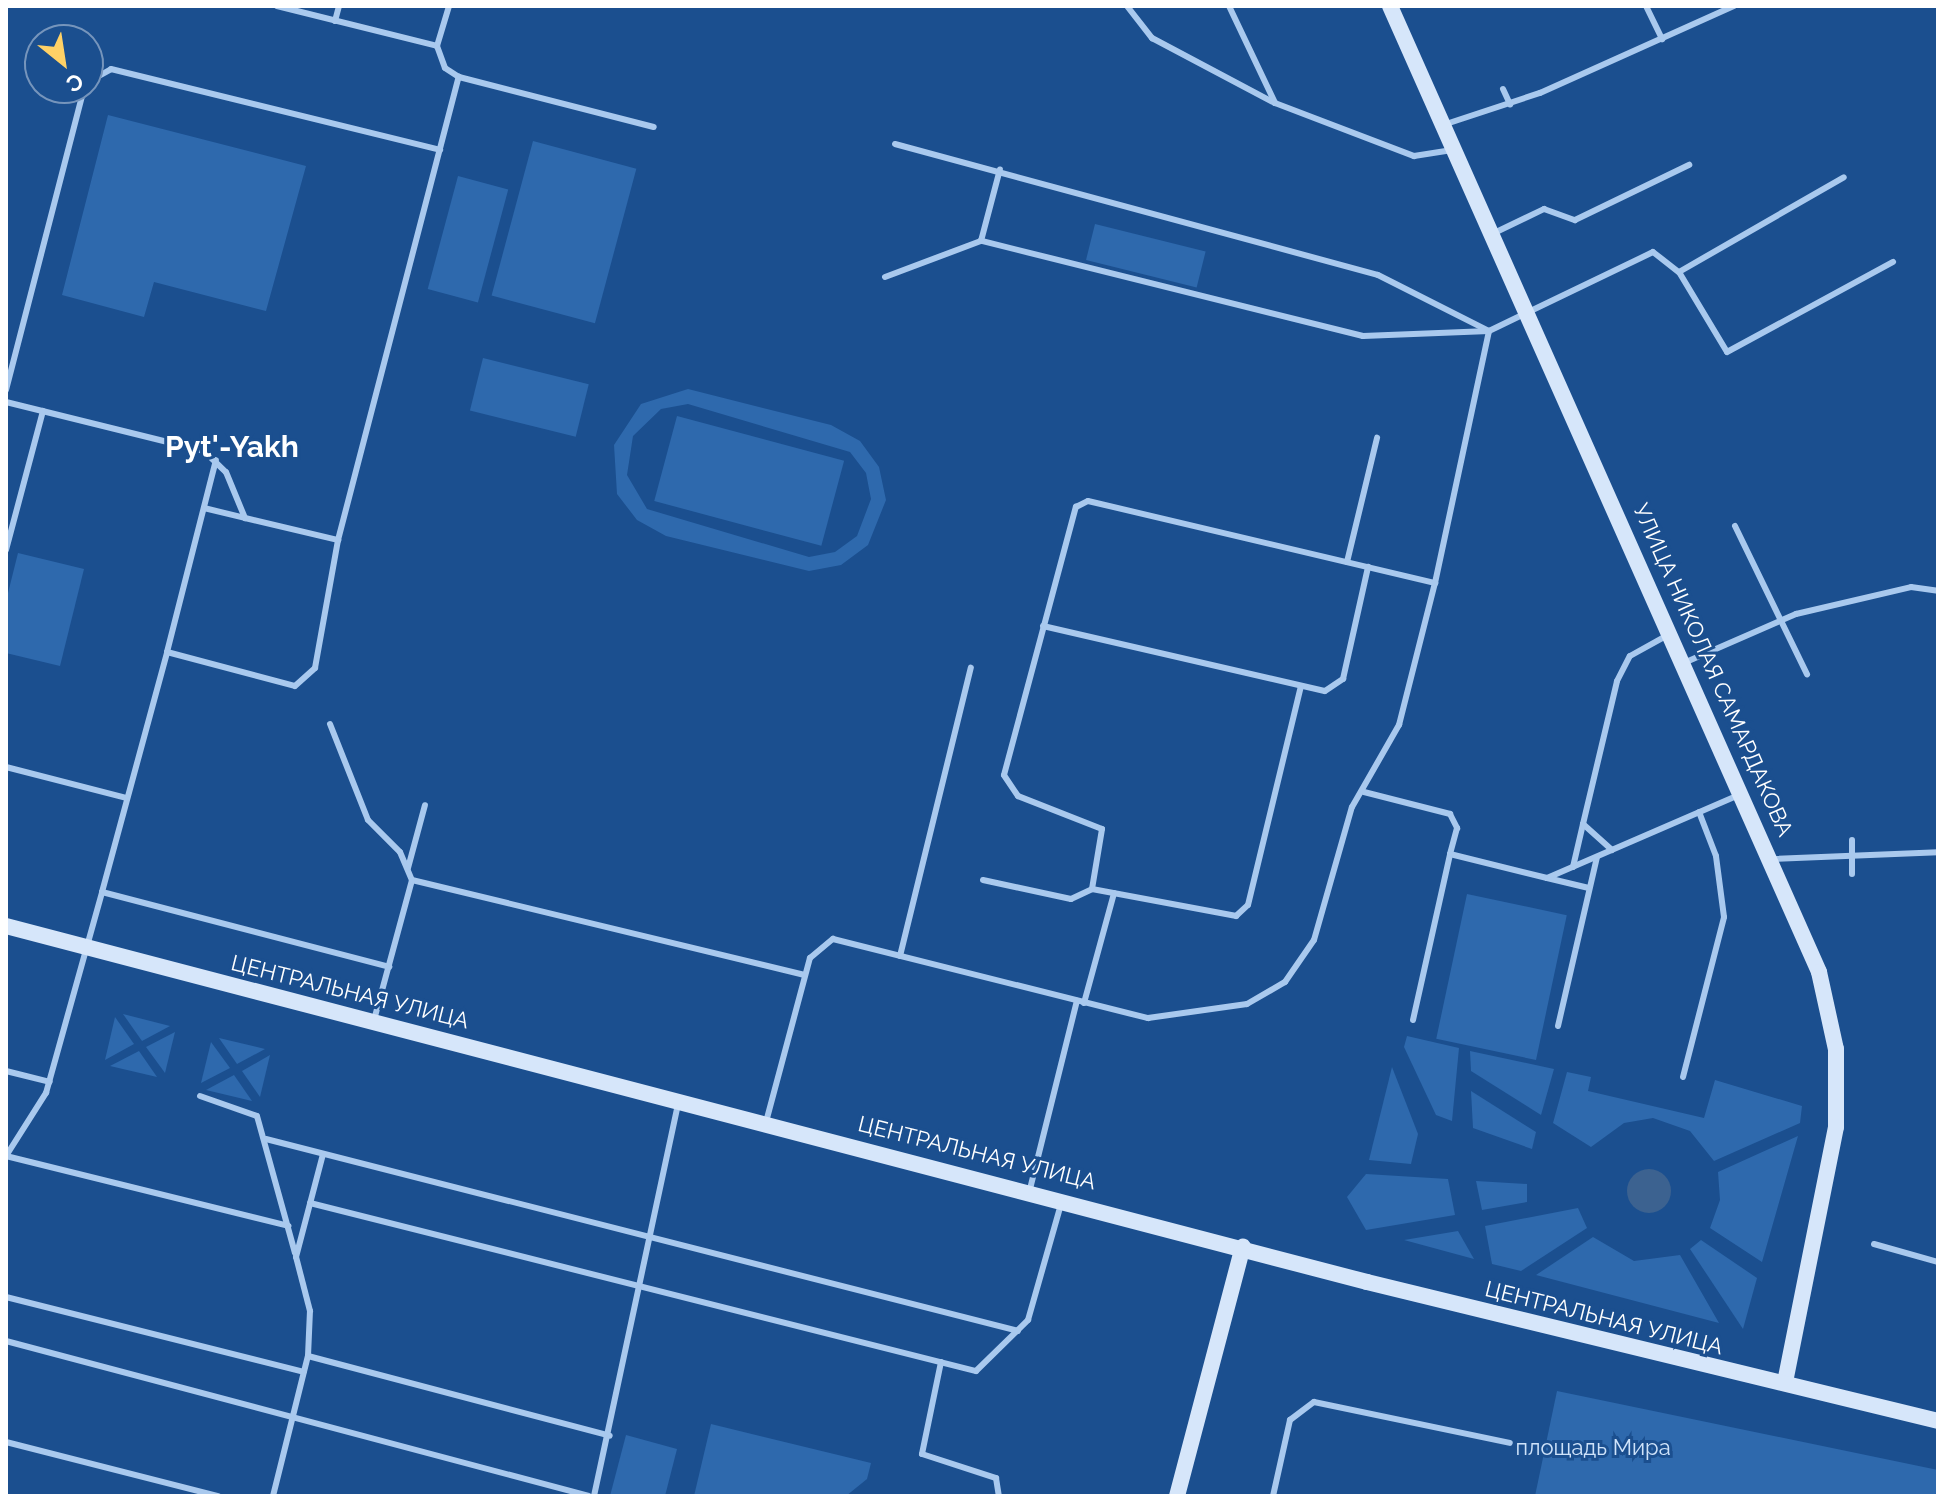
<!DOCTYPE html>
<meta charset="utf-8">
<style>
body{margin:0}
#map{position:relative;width:1944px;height:1502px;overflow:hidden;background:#1b4f8f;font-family:Raleway,sans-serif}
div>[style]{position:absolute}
.green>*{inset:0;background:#2e69ad;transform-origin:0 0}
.water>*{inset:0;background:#3c6290}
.round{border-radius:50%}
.lane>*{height:6px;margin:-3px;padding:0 3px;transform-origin:3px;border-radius:3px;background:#a9c9ee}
.secondary>*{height:16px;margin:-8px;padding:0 8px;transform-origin:8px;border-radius:8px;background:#d6e6fa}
span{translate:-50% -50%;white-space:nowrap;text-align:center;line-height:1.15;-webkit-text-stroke:6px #1b4f8f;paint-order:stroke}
.street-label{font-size:22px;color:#fff}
.park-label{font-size:22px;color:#cfe3fa}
.district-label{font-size:30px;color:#fff;font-weight:700}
.frame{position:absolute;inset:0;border:8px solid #fff;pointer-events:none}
.north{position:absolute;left:24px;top:24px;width:80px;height:80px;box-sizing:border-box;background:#1b4f8f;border:2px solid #7695bc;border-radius:50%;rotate:150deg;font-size:22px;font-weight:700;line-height:32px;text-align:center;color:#fff}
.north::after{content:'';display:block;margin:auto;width:28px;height:36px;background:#ffd166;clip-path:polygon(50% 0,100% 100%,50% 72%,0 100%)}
</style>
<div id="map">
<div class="green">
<i style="clip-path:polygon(108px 115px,306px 166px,266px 311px,154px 282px,144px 317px,62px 295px)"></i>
<i style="left:533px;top:141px;width:107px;height:160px;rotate:15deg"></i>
<i style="left:458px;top:176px;width:52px;height:117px;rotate:15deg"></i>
<i style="left:1095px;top:224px;width:114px;height:37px;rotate:14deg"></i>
<i style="left:483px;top:358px;width:109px;height:54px;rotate:14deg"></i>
<i style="clip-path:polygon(evenodd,688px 389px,831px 425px,860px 441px,879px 467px,886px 500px,868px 545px,841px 565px,809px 571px,666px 536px,637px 520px,617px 494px,614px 445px,641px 404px,688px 389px,688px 404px,850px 452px,866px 473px,871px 499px,857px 536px,835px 552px,809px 557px,647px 509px,627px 475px,633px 436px,661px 409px,688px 404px)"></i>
<i style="left:677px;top:416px;width:173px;height:88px;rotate:15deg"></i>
<i style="clip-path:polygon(18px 553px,84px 569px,60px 666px,6px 653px,6px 601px)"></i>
<i style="left:1467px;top:894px;width:102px;height:148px;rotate:12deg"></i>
<i style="clip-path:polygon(123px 1014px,170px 1026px,142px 1041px)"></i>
<i style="clip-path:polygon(115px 1017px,134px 1044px,105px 1060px)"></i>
<i style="clip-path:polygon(175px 1032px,165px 1073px,146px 1047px)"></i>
<i style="clip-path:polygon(1407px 1036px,1459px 1048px,1452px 1121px,1436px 1115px,1404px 1047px)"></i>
<i style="clip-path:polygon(219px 1038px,265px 1049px,237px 1064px)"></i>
<i style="clip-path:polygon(211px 1042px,230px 1068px,201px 1083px)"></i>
<i style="clip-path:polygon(139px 1051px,157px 1077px,110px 1066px)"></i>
<i style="clip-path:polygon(1470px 1051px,1554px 1069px,1541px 1115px,1471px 1071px)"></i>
<i style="clip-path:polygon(270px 1055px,260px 1097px,242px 1071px)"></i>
<i style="clip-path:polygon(1392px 1067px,1418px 1134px,1411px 1164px,1369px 1160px)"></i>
<i style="clip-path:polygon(1567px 1072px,1591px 1077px,1588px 1091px,1704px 1118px,1715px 1080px,1802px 1106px,1800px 1123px,1714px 1161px,1690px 1131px,1653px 1118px,1624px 1123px,1591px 1147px,1553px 1123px)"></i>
<i style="clip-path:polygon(234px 1075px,252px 1101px,206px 1090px)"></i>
<i style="clip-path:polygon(1471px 1091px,1536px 1132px,1532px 1149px,1473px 1128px)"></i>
<i style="clip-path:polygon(1798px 1136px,1762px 1262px,1710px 1228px,1720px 1200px,1718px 1172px)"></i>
<i style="clip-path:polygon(1366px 1174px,1448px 1179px,1455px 1215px,1366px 1230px,1347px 1197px)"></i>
<i style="clip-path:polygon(1476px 1181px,1527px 1184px,1527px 1202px,1482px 1210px)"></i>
<i style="clip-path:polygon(1578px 1208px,1587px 1228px,1521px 1271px,1492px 1264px,1485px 1226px)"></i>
<i style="clip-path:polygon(1458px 1231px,1474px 1259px,1404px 1240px)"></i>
<i style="clip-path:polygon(1593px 1237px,1634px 1261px,1680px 1255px,1719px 1323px,1536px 1275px)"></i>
<i style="clip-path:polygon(1701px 1240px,1757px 1278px,1743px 1329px,1690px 1249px)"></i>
<i style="clip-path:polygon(1557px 1391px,1938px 1470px,1938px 1496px,1535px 1496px)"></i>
<i style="clip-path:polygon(711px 1424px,871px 1463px,867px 1479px,846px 1496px,694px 1496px)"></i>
<i style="clip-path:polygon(626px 1435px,677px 1449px,665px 1496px,610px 1496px)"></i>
</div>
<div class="water">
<i class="round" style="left:1627px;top:1169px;width:44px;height:44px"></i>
</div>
<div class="lane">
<i style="left:277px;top:6px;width:165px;rotate:14deg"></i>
<i style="left:437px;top:46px;width:23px;rotate:70deg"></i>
<i style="left:445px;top:68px;width:17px;rotate:33deg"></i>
<i style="left:459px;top:77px;width:201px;rotate:14.4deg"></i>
<i style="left:1127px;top:6px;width:41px;rotate:52deg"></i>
<i style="left:1152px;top:38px;width:139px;rotate:27.9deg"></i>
<i style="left:1229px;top:6px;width:107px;rotate:64.6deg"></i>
<i style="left:1275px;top:103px;width:149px;rotate:20.9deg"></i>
<i style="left:1414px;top:156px;width:37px;rotate:-9deg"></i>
<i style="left:1646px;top:6px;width:37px;rotate:64deg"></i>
<i style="left:335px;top:21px;width:16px;rotate:-75deg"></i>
<i style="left:437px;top:46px;width:42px;rotate:-73.3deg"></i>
<i style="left:88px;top:82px;width:26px;rotate:-29deg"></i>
<i style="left:111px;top:69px;width:339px;rotate:13.8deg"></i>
<i style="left:1503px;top:89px;width:17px;rotate:65deg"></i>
<i style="left:1446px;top:124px;width:99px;rotate:-18.3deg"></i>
<i style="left:1540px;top:93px;width:213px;rotate:-24.2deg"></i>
<i style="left:895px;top:144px;width:500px;rotate:15.17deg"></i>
<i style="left:1378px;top:275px;width:124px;rotate:26.8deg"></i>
<i style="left:1489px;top:331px;width:182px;rotate:-25.7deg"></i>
<i style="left:1653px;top:252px;width:33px;rotate:38deg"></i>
<i style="left:1679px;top:272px;width:190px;rotate:-29.9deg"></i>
<i style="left:1492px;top:234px;width:58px;rotate:-25.7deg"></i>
<i style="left:1544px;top:209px;width:33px;rotate:20deg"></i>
<i style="left:1575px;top:220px;width:127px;rotate:-25.8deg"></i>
<i style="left:1679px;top:272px;width:93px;rotate:59deg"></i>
<i style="left:1727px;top:352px;width:189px;rotate:-28.5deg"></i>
<i style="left:885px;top:277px;width:103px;rotate:-20.6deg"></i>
<i style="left:6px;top:390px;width:312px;rotate:-75.5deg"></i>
<i style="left:6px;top:402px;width:204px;rotate:13.9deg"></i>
<i style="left:204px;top:451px;width:30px;rotate:44deg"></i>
<i style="left:226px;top:472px;width:50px;rotate:67.6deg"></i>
<i style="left:245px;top:518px;width:96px;rotate:13.3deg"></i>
<i style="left:204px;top:508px;width:42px;rotate:13.7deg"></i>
<i style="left:1735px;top:526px;width:165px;rotate:64.1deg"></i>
<i style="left:6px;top:550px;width:144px;rotate:-75.1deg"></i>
<i style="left:1347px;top:562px;width:128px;rotate:-76.4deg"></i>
<i style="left:1043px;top:626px;width:289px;rotate:13deg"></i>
<i style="left:1325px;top:691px;width:22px;rotate:-34deg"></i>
<i style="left:1343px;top:679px;width:115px;rotate:-77.4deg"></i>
<i style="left:167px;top:652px;width:198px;rotate:-75.7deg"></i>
<i style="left:1686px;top:662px;width:120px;rotate:-23.6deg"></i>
<i style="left:1796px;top:614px;width:118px;rotate:-13.2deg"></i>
<i style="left:1911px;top:587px;width:27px;rotate:8deg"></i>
<i style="left:330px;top:724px;width:103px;rotate:68.4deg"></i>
<i style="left:368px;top:820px;width:45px;rotate:45deg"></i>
<i style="left:400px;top:852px;width:30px;rotate:67deg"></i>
<i style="left:6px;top:767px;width:125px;rotate:14.4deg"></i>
<i style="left:1364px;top:792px;width:89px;rotate:14.3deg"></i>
<i style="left:1450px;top:814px;width:16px;rotate:63deg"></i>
<i style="left:1457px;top:828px;width:27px;rotate:105deg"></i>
<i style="left:1450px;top:854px;width:100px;rotate:13.9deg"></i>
<i style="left:1547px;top:878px;width:209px;rotate:-23.4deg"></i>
<i style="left:1612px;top:850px;width:39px;rotate:-138deg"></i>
<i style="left:1583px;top:824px;width:147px;rotate:-76.6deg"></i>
<i style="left:1617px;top:681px;width:28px;rotate:-63deg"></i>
<i style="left:1630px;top:656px;width:41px;rotate:-29.1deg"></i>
<i style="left:1774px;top:859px;width:164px;rotate:-2.4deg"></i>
<i style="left:1573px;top:867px;width:44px;rotate:-76.9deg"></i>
<i style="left:408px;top:868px;width:65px;rotate:-74.9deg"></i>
<i style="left:1852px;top:874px;width:34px;rotate:-90deg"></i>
<i style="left:1547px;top:878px;width:43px;rotate:13.4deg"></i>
<i style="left:983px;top:880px;width:90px;rotate:12.2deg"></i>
<i style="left:1071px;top:899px;width:23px;rotate:-25deg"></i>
<i style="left:1092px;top:889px;width:147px;rotate:10.6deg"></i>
<i style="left:1236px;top:916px;width:16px;rotate:-43deg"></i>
<i style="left:1248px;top:905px;width:225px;rotate:-76.4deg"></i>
<i style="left:1092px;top:889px;width:61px;rotate:-80.5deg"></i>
<i style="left:1102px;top:829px;width:90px;rotate:-158.6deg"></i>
<i style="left:1018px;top:796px;width:25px;rotate:-124deg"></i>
<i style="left:1004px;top:775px;width:278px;rotate:-75deg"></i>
<i style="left:1076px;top:507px;width:13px;rotate:-27deg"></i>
<i style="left:1088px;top:501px;width:357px;rotate:13.3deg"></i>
<i style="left:102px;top:892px;width:249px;rotate:-74.8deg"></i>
<i style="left:167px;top:652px;width:132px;rotate:14.9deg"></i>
<i style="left:295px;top:686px;width:27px;rotate:-42deg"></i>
<i style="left:315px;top:668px;width:130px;rotate:-79.8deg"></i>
<i style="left:338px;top:540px;width:479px;rotate:-75.4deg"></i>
<i style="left:900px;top:956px;width:297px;rotate:-76.2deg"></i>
<i style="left:1084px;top:1003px;width:114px;rotate:-74.7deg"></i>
<i style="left:374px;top:1020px;width:145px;rotate:-74.8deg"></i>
<i style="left:412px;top:880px;width:403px;rotate:13.6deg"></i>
<i style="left:1413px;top:1020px;width:170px;rotate:-77.4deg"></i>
<i style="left:1558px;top:1026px;width:173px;rotate:-77deg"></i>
<i style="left:6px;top:1071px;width:45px;rotate:14deg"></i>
<i style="left:1683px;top:1077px;width:165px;rotate:-75.6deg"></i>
<i style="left:1724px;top:917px;width:62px;rotate:-97.5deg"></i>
<i style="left:1716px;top:856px;width:47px;rotate:-111.1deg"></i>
<i style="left:200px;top:1096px;width:60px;rotate:19.3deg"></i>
<i style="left:257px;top:1116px;width:142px;rotate:74.5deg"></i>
<i style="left:766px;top:1122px;width:170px;rotate:-75deg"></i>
<i style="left:810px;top:958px;width:30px;rotate:-40deg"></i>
<i style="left:833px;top:939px;width:325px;rotate:14.1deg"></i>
<i style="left:1148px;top:1018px;width:100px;rotate:-8deg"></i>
<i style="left:1247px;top:1004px;width:44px;rotate:-30.1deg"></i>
<i style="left:1285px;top:982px;width:51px;rotate:-55.4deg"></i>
<i style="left:1314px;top:940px;width:138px;rotate:-74.1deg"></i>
<i style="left:1352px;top:807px;width:95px;rotate:-60.2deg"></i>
<i style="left:1399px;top:725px;width:146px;rotate:-75.8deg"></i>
<i style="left:1435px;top:583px;width:258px;rotate:-77.9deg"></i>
<i style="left:1489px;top:331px;width:126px;rotate:177.7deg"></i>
<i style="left:1363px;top:336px;width:394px;rotate:-166deg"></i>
<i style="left:981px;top:241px;width:74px;rotate:-75.2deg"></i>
<i style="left:266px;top:1139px;width:776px;rotate:14.32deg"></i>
<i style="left:6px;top:1156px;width:75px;rotate:-57.6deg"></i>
<i style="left:46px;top:1093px;width:209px;rotate:-74.4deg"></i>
<i style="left:102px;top:892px;width:297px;rotate:14.6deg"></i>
<i style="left:6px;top:1156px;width:291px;rotate:13.9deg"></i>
<i style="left:1030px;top:1189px;width:194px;rotate:-76deg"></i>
<i style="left:310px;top:1203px;width:687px;rotate:14.16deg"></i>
<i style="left:976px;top:1371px;width:73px;rotate:-44.4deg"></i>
<i style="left:1028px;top:1320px;width:121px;rotate:-74.1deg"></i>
<i style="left:1874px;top:1244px;width:66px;rotate:15.7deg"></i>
<i style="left:6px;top:1297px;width:307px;rotate:14.1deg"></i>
<i style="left:6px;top:1341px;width:603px;rotate:14.89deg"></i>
<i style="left:308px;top:1356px;width:312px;rotate:14.8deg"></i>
<i style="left:941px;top:1362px;width:94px;rotate:101.7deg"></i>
<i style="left:922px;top:1454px;width:78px;rotate:18deg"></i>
<i style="left:996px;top:1478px;width:18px;rotate:81deg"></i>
<i style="left:6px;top:1442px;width:219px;rotate:14.3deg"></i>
<i style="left:273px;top:1496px;width:144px;rotate:-76deg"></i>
<i style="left:308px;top:1356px;width:45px;rotate:-87.5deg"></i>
<i style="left:310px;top:1311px;width:56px;rotate:-104.5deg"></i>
<i style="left:296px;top:1257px;width:106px;rotate:-75.3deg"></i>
<i style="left:594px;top:1496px;width:400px;rotate:-77.9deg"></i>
<i style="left:1273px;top:1496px;width:78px;rotate:-77.4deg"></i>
<i style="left:1290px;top:1420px;width:30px;rotate:-37deg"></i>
<i style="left:1314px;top:1402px;width:200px;rotate:11.8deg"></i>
</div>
<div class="secondary">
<i style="left:1390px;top:6px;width:1057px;rotate:66.05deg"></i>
<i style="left:1819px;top:972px;width:79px;rotate:77.6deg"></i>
<i style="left:1836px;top:1049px;width:78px;rotate:90deg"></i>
<i style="left:1836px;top:1127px;width:261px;rotate:101.3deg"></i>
<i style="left:6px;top:926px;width:1407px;rotate:14.66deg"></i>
<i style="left:1367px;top:1282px;width:588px;rotate:13.68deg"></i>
<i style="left:1177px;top:1496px;width:258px;rotate:-75.2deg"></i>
</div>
<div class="street-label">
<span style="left:1713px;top:670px;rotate:66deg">УЛИЦА НИКОЛАЯ САМАРДАКОВА</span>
<span style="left:350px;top:992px;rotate:14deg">ЦЕНТРАЛЬНАЯ УЛИЦА</span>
<span style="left:977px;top:1153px;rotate:14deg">ЦЕНТРАЛЬНАЯ УЛИЦА</span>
<span style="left:1604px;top:1318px;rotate:14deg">ЦЕНТРАЛЬНАЯ УЛИЦА</span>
</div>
<div class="park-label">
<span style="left:1593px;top:1448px">площадь Мира</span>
</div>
<div class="district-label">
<span style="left:232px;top:447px">Pyt'-Yakh</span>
</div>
<div class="frame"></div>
<div class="north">С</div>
</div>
